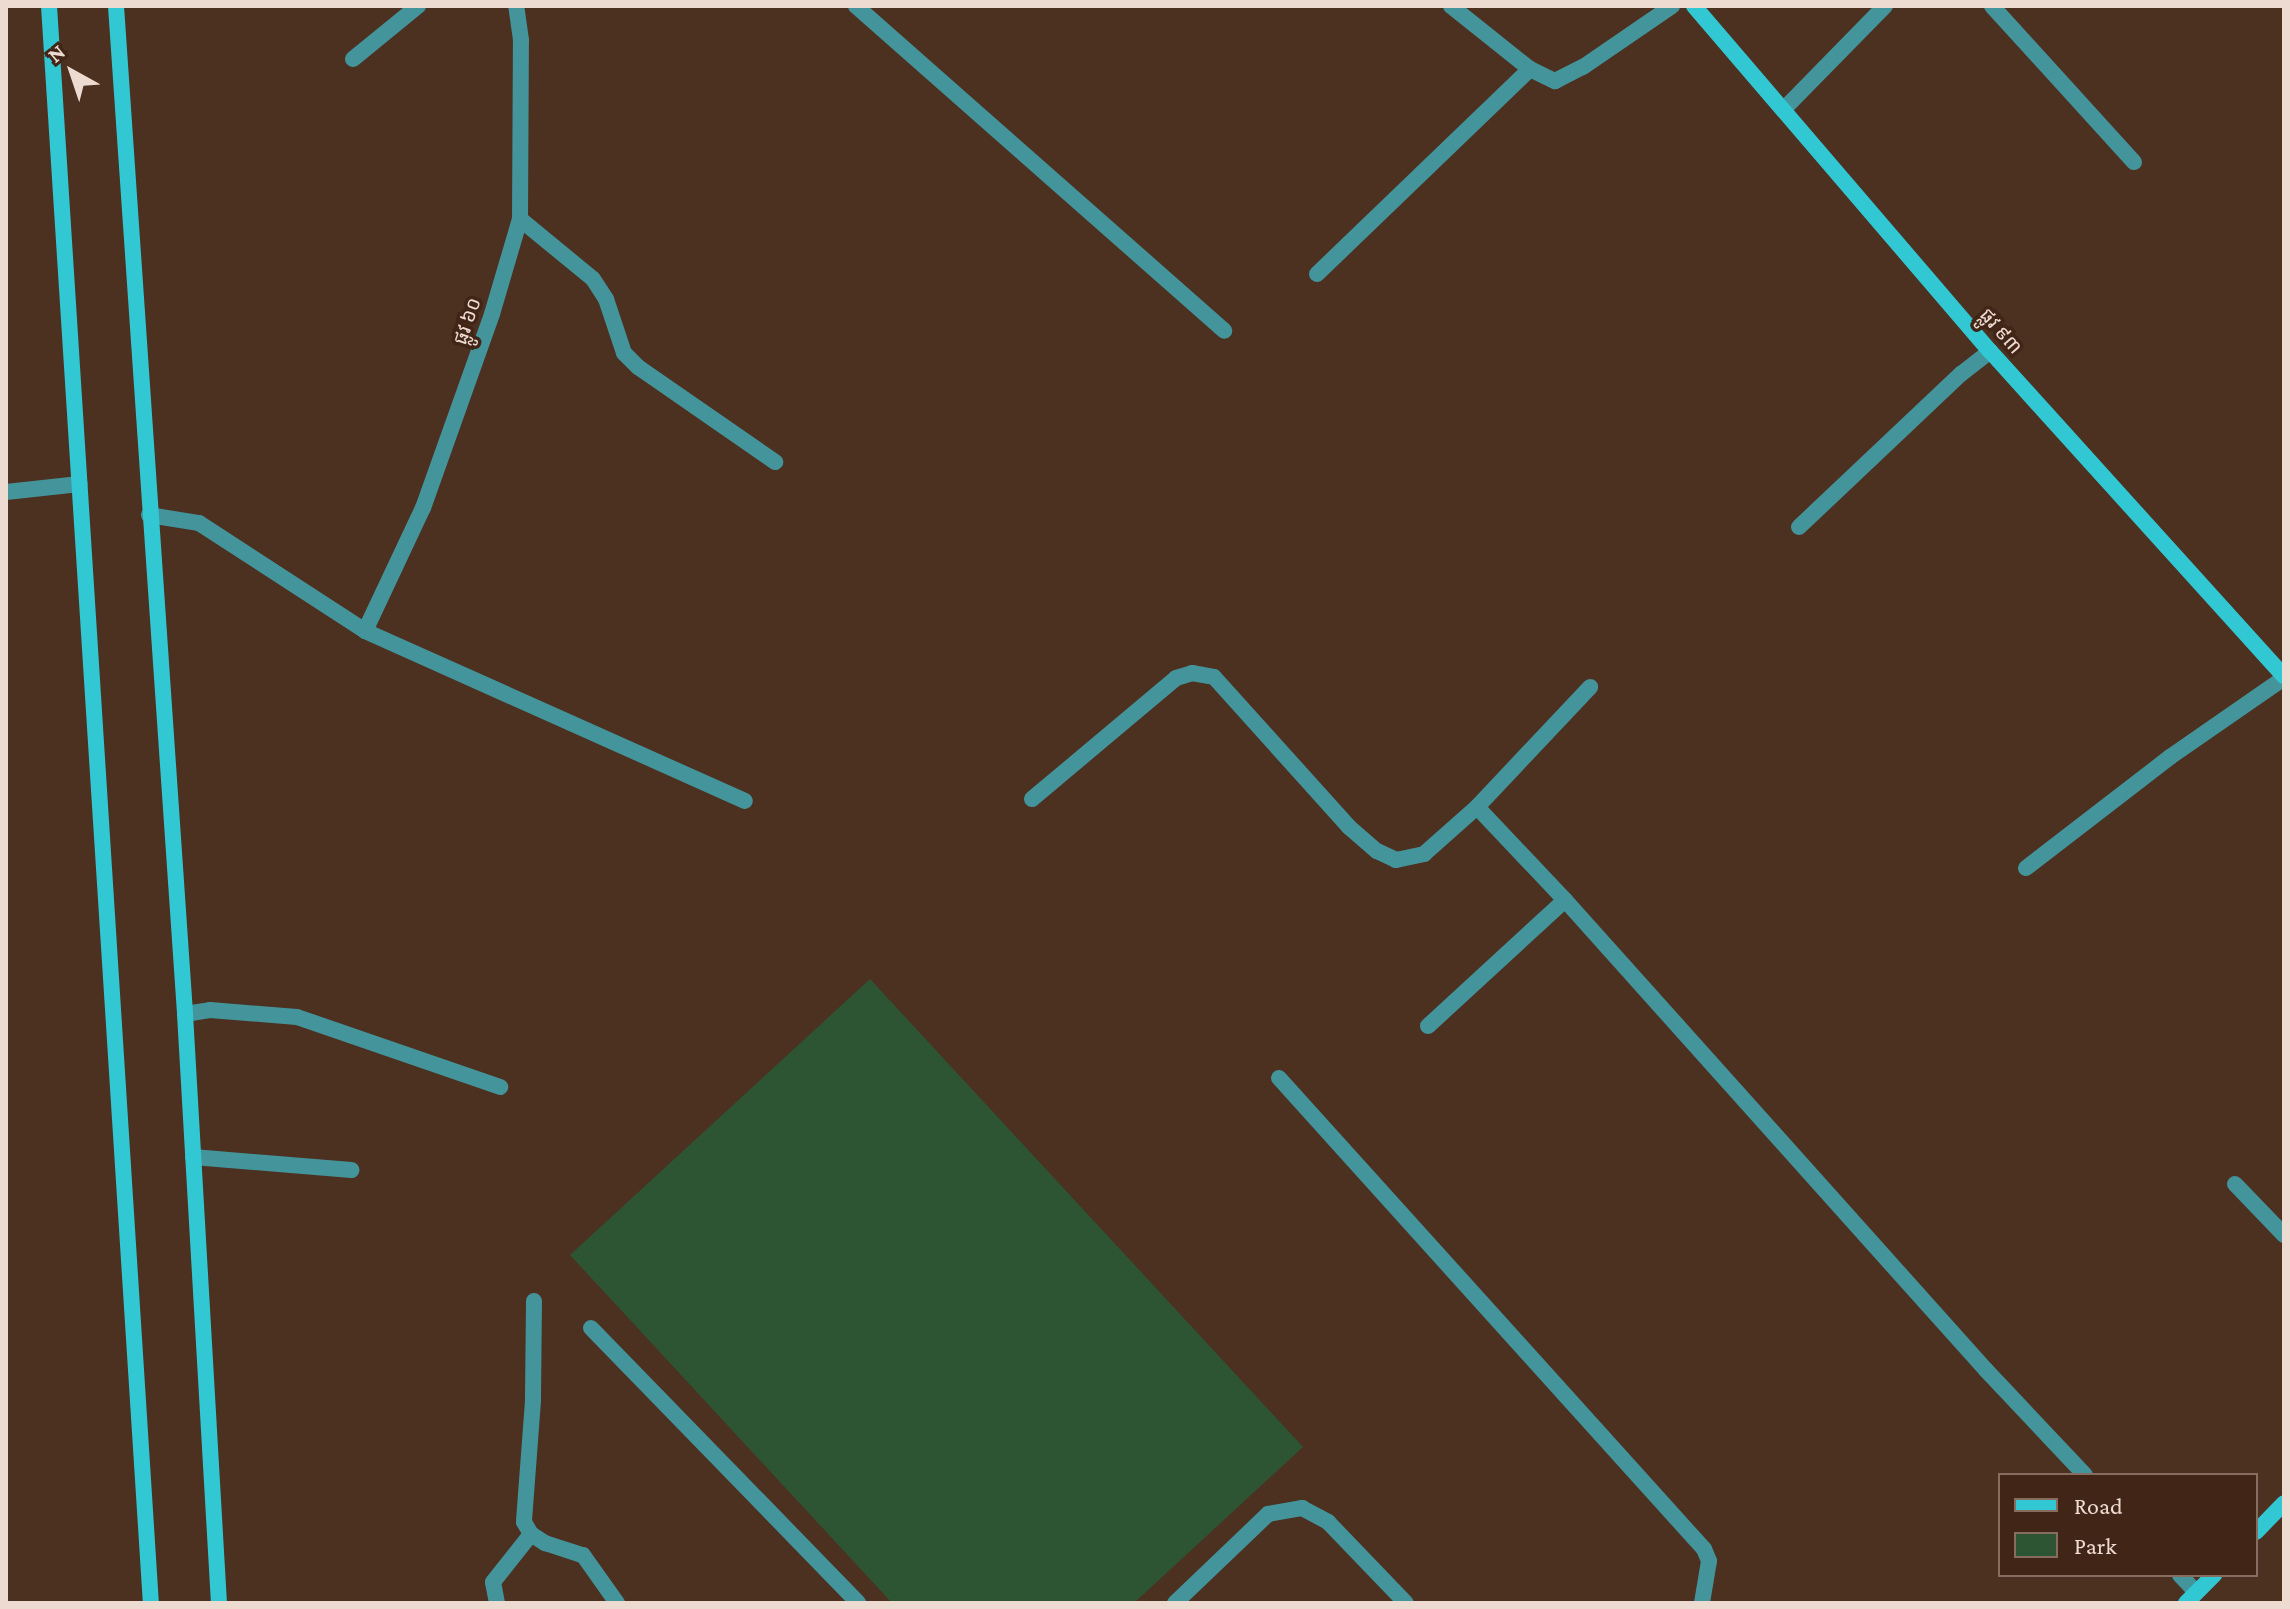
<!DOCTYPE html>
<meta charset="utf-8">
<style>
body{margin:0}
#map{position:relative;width:2290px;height:1609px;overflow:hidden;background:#4c3020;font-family:"Crimson Pro","Noto Sans Khmer",serif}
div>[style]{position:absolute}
.green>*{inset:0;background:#2d5534}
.lane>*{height:16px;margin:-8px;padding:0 8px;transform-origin:8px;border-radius:8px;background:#43949b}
.street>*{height:16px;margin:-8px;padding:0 8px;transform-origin:8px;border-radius:8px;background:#43949b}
.secondary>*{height:16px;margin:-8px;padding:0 8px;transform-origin:8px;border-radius:8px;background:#32c8d3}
span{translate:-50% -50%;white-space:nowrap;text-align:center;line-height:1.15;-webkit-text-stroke:7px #412516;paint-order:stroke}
.street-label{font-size:20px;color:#eddad0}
.frame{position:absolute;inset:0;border:8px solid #eddad0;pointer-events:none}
.legend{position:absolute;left:1998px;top:1473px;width:260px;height:104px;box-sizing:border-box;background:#412516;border:2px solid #866d60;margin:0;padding:10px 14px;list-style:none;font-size:24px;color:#eddad0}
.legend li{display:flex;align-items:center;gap:16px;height:40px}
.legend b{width:40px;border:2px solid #866d60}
.north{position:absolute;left:32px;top:32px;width:80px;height:80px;-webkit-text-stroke:6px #412516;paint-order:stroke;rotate:320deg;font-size:22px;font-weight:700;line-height:32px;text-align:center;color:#eddad0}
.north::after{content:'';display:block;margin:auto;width:28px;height:36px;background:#eddad0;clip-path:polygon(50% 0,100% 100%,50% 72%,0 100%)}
</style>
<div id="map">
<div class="green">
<i style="clip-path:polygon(870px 979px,1303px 1447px,1134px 1603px,892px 1603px,570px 1255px)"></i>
</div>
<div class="lane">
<i style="left:1992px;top:6px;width:211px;rotate:47.7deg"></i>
<i style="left:1785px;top:108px;width:143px;rotate:-45.6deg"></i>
<i style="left:520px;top:219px;width:94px;rotate:39.4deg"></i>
<i style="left:593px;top:279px;width:24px;rotate:57deg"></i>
<i style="left:606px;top:299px;width:57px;rotate:71.6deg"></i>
<i style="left:624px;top:353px;width:20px;rotate:45deg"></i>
<i style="left:638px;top:367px;width:167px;rotate:34.7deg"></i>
<i style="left:1799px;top:527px;width:223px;rotate:-43.4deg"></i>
<i style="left:1961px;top:374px;width:37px;rotate:-38deg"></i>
<i style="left:1032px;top:799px;width:188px;rotate:-40deg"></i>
<i style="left:1176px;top:678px;width:17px;rotate:-17deg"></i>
<i style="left:1192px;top:673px;width:22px;rotate:10deg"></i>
<i style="left:1214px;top:677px;width:202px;rotate:48deg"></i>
<i style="left:1349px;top:827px;width:37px;rotate:41deg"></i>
<i style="left:1377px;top:851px;width:21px;rotate:25deg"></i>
<i style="left:1396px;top:860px;width:29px;rotate:-12deg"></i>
<i style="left:1424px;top:854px;width:71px;rotate:-41.6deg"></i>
<i style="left:1477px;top:807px;width:165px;rotate:-46.7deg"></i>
<i style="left:1477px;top:807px;width:128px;rotate:46.6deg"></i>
<i style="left:185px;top:1014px;width:25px;rotate:-9deg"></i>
<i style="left:210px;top:1010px;width:87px;rotate:4.6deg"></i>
<i style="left:297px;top:1017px;width:215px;rotate:19deg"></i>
<i style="left:1428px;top:1026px;width:186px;rotate:-42.6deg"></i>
<i style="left:1565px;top:900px;width:631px;rotate:48.15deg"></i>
<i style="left:1986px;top:1370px;width:144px;rotate:46.7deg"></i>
<i style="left:1279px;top:1078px;width:634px;rotate:47.94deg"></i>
<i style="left:1704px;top:1549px;width:13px;rotate:67deg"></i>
<i style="left:1709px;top:1561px;width:43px;rotate:99.5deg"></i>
<i style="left:193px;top:1157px;width:159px;rotate:4.7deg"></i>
<i style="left:2235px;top:1184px;width:71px;rotate:46.1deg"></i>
<i style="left:591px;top:1328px;width:383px;rotate:45.8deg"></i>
<i style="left:2180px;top:1575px;width:23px;rotate:47deg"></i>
<i style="left:497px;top:1603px;width:21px;rotate:-101deg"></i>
<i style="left:493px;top:1582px;width:61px;rotate:-51.6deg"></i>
<i style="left:1175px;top:1603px;width:129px;rotate:-43.7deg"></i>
<i style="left:1268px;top:1514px;width:35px;rotate:-10deg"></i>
<i style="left:1302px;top:1508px;width:30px;rotate:28deg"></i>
<i style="left:1328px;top:1522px;width:112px;rotate:46.1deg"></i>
</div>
<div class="street">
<i style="left:856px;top:6px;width:491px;rotate:41.4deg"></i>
<i style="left:1451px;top:6px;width:101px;rotate:38.6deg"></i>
<i style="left:1530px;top:69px;width:28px;rotate:26deg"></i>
<i style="left:1555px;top:81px;width:31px;rotate:-27deg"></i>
<i style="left:1583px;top:67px;width:108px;rotate:-34.4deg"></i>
<i style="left:353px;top:59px;width:84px;rotate:-39.2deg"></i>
<i style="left:1317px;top:274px;width:296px;rotate:-43.9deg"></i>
<i style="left:6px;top:492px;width:74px;rotate:-6.2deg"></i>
<i style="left:149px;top:515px;width:51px;rotate:9.1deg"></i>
<i style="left:199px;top:523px;width:198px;rotate:33deg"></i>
<i style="left:365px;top:631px;width:416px;rotate:24.1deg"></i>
<i style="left:365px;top:631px;width:136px;rotate:-64.8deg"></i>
<i style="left:423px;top:508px;width:206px;rotate:-70.4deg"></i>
<i style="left:492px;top:314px;width:99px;rotate:-73.6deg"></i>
<i style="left:520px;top:219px;width:179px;rotate:-89.7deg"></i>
<i style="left:521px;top:40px;width:34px;rotate:-98deg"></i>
<i style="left:2026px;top:868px;width:182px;rotate:-37.6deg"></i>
<i style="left:2170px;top:757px;width:139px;rotate:-34.7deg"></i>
<i style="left:534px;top:1301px;width:100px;rotate:90.6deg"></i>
<i style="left:533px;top:1401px;width:121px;rotate:94.3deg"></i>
<i style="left:524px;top:1522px;width:14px;rotate:60deg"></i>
<i style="left:531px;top:1534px;width:17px;rotate:33deg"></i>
<i style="left:545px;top:1543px;width:40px;rotate:18deg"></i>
<i style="left:583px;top:1555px;width:59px;rotate:54.7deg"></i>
</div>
<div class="secondary">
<i style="left:49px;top:6px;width:1600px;rotate:86.35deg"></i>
<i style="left:116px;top:6px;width:1010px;rotate:86.08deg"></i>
<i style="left:185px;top:1014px;width:590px;rotate:86.7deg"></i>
<i style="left:1694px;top:6px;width:455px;rotate:49.4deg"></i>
<i style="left:1990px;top:351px;width:438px;rotate:47.9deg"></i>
<i style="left:2256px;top:1532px;width:40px;rotate:-46deg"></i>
<i style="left:2186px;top:1603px;width:40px;rotate:-45deg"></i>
</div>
<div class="street-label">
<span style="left:467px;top:321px;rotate:-71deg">ផ្លូវ ៦០</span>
<span style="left:2001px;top:331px;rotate:49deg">ផ្លូវ ៩៣</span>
</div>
<div class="frame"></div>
<ul class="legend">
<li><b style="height:10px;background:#32c8d3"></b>Road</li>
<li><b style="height:22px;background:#2d5534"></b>Park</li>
</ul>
<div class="north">N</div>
</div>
